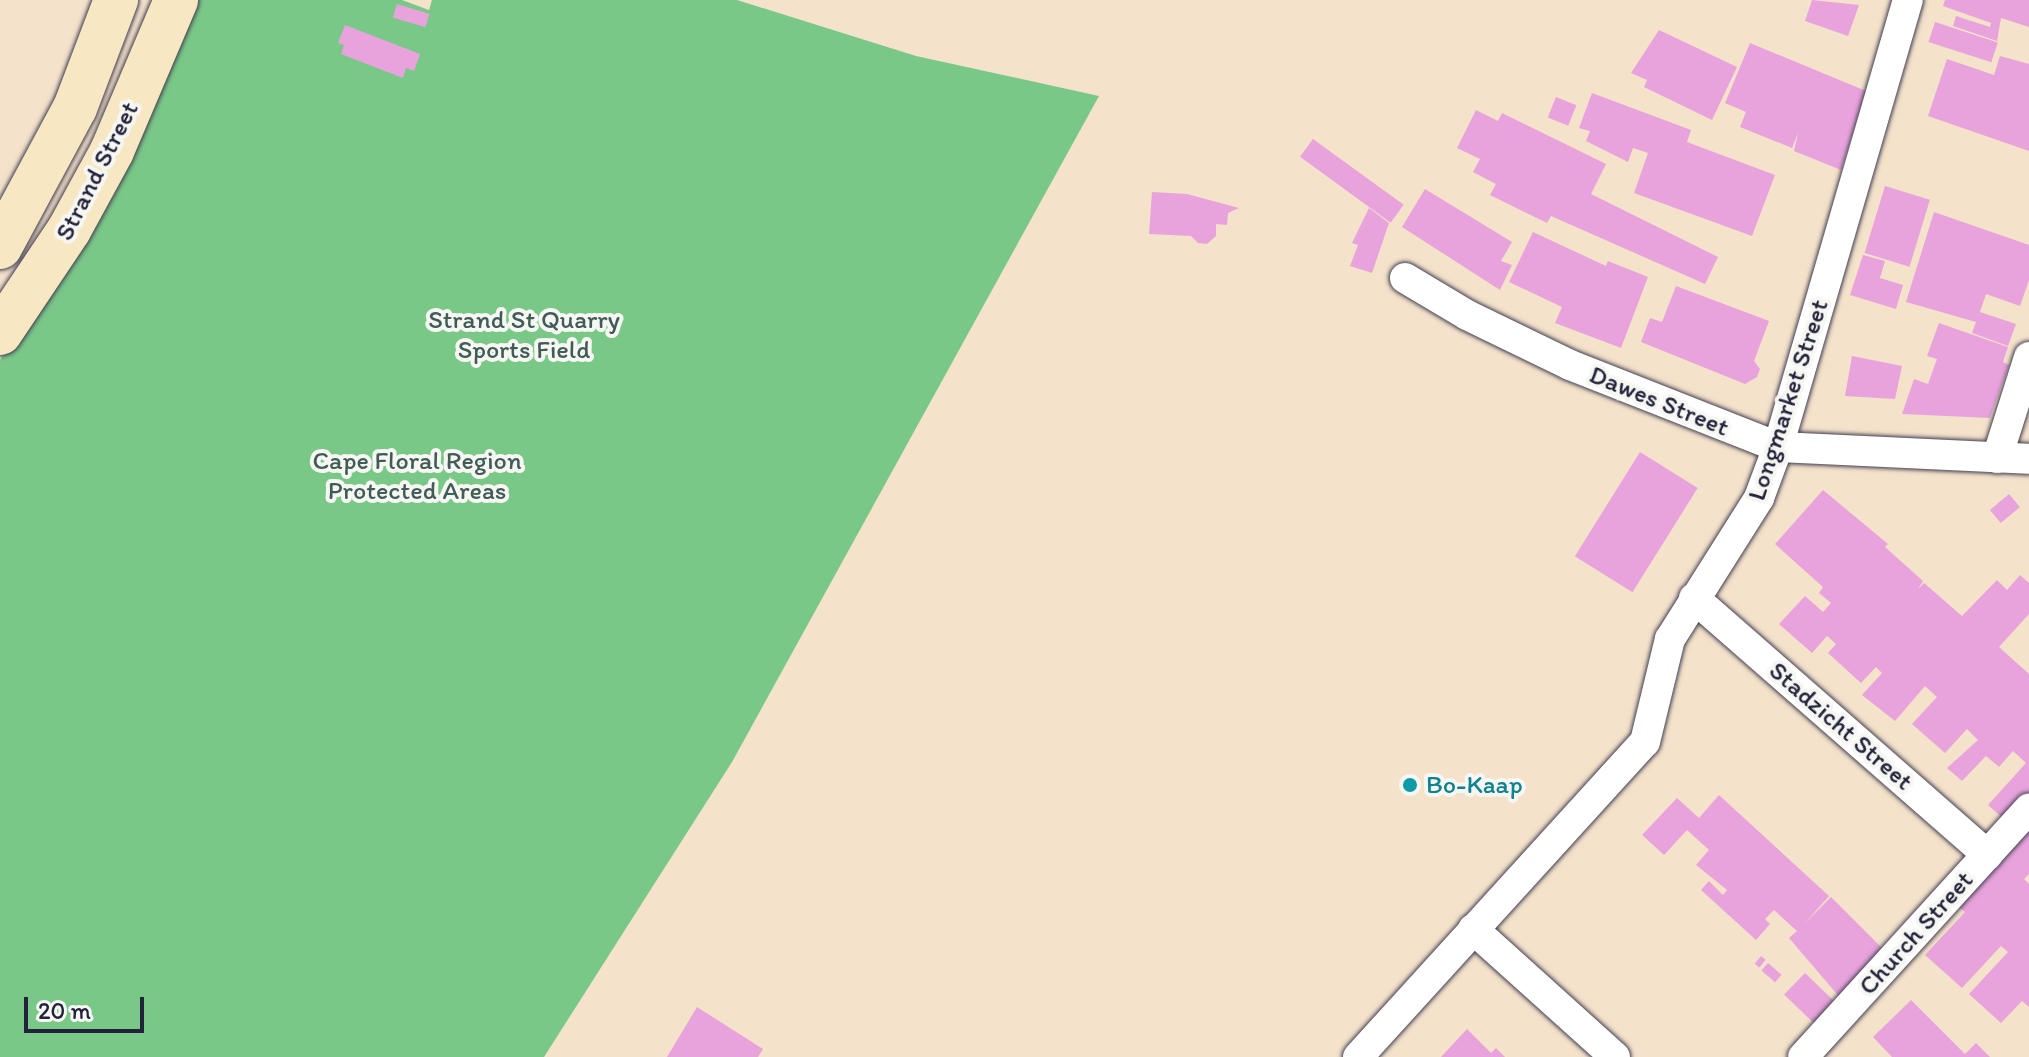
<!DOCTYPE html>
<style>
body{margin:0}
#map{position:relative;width:2029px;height:1057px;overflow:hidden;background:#f4e2cb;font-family:Itim,sans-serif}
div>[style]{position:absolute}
.green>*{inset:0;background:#7ac888}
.building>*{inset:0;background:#e8a3dc;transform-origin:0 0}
.roads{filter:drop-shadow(0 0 2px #423f51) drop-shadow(0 0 2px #423f51)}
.street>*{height:30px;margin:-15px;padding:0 15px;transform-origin:15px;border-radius:15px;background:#fff}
.secondary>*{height:44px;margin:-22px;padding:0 22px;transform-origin:22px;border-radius:22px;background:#f7e8c3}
.dots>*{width:22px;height:22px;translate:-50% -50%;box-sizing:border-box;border:4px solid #f6f6f2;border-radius:50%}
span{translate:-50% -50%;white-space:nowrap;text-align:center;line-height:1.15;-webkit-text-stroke:8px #f6f6f2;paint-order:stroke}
.street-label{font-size:26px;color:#22223b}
.park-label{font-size:26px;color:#415c56}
.culture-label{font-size:26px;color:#0d838f}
.left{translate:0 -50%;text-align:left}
.scale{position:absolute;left:24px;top:997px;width:120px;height:36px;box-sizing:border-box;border:4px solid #22223b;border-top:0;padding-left:10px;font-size:24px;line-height:28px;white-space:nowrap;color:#22223b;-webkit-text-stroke:6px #f6f6f2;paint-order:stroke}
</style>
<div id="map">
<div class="green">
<i style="clip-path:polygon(195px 0,402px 0,429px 10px,432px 0,737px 0,916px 56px,1099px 96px,732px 762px,544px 1057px,0 1057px,0 360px,97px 210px)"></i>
</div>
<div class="building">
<i style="clip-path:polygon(1812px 0,1859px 5px,1848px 36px,1805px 21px)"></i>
<i style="clip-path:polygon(1945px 0,2029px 0,2029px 27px,2001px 18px,1997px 41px,1953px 26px,1956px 16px,1990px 27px,1991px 23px,1943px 6px)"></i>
<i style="left:397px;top:4px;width:34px;height:14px;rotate:17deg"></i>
<i style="left:1935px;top:22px;width:66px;height:21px;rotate:18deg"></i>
<i style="clip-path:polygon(345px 25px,420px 54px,414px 71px,406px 68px,403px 78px,341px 54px,344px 45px,338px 43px)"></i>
<i style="clip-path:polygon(1659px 30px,1737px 67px,1712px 120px,1644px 87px,1647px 80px,1631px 73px)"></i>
<i style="clip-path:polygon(1750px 43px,1866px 91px,1841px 170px,1794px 151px,1798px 133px,1792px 148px,1740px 127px,1746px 112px,1725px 103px)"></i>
<i style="clip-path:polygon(2000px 56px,2029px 64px,2029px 151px,1928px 116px,1947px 59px,1994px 75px)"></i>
<i style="clip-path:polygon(1592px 93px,1691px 130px,1687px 142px,1775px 175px,1752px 236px,1634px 193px,1648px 153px,1633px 148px,1628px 162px,1586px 141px,1590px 131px,1579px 128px)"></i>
<i style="left:1556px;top:97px;width:22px;height:22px;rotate:22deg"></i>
<i style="clip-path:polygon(1476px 110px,1498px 121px,1502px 113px,1606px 164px,1591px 194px,1718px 257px,1705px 284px,1551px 216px,1547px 223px,1490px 195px,1496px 184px,1473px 172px,1480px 159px,1457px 148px)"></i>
<i style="left:1313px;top:139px;width:112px;height:22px;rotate:36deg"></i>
<i style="left:1885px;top:186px;width:47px;height:70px;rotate:17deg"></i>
<i style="clip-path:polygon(1425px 189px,1512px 242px,1501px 261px,1512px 265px,1500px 290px,1402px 227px)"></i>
<i style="clip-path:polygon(1152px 192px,1187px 194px,1239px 208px,1228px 213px,1227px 225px,1216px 224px,1216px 236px,1207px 244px,1198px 243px,1191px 236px,1149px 234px)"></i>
<i style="clip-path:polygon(1369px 208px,1389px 223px,1372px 273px,1350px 266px,1358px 245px,1352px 243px)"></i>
<i style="clip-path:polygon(1934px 212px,2029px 245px,2029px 280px,2020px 306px,1986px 294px,1980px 312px,2016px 324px,2008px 346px,1972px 333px,1976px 322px,1906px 302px)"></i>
<i style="clip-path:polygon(1533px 232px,1606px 266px,1608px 261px,1648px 277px,1621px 348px,1555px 323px,1562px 307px,1509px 282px)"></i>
<i style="clip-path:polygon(1863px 255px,1885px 261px,1880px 278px,1903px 285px,1896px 309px,1850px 295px)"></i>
<i style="clip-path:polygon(1676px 286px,1769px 321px,1754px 361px,1760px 369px,1757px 377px,1745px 384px,1641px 342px,1650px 318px,1662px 322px)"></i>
<i style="clip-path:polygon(1939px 323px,2008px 347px,2003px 362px,2009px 365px,1990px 418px,1902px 414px,1914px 379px,1928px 384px,1937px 359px,1927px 356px)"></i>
<i style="clip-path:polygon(1852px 356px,1902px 366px,1895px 399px,1845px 396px)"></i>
<i style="left:1640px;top:452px;width:68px;height:123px;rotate:32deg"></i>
<i style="clip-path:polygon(1823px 490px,1888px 544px,1885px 547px,1923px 581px,1918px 589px,1924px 583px,1962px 616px,1997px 580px,2007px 590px,2020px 575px,2029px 583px,2029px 614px,1999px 647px,2029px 674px,2029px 795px,2006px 821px,1988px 805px,2026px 763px,2013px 751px,1999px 767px,1986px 756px,1962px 781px,1947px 768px,1978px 740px,1967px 729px,1945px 753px,1912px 724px,1937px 697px,1925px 686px,1895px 721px,1862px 695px,1882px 673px,1876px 667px,1861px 683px,1828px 653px,1836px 644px,1827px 636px,1812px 653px,1779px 624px,1805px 596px,1823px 612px,1831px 603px,1819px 593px,1823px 587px,1775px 544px)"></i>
<i style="left:2009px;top:494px;width:17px;height:25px;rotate:50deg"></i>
<i style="clip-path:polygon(1719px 795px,1829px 896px,1805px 923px,1831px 897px,1888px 954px,1842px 1000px,1789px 938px,1797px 931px,1774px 910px,1765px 919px,1770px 924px,1756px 940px,1701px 890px,1709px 881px,1723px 895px,1727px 890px,1696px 865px,1709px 850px,1687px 830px,1664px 855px,1642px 835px,1677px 798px,1699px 818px)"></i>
<i style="clip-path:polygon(2029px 829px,2029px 874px,2024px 879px,2029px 884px,2029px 1007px,2022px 1001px,2001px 1023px,1969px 994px,2008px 952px,2001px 946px,1962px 988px,1925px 955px,1965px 912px,1957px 906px)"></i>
<i style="left:1761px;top:956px;width:6px;height:10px;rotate:39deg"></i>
<i style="left:1768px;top:963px;width:18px;height:10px;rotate:41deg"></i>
<i style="left:1805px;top:973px;width:45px;height:30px;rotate:44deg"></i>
<i style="clip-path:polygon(1911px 1000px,1965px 1054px,1976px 1043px,1990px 1057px,1892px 1057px,1873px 1037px)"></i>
<i style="clip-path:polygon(697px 1007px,763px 1049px,758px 1057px,667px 1057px)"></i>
<i style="clip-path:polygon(1467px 1029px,1491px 1053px,1496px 1048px,1505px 1057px,1441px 1057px)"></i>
</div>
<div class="roads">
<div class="street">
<i style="left:1405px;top:278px;width:72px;rotate:30.8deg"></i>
<i style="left:1467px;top:315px;width:114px;rotate:25.9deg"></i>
<i style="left:1570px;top:365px;width:224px;rotate:21.5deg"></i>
<i style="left:1778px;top:447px;width:251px;rotate:2.7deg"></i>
<i style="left:1997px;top:458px;width:106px;rotate:-72.4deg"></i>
<i style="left:1694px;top:598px;width:390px;rotate:41.2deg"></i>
<i style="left:1473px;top:929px;width:191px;rotate:42deg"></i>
<i style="left:1358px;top:1057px;width:426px;rotate:-47.7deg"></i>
<i style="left:1645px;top:742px;width:106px;rotate:-76.4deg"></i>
<i style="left:1670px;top:639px;width:167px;rotate:-57.7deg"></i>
<i style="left:1759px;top:498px;width:54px;rotate:-69.6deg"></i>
<i style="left:1778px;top:447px;width:466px;rotate:-73.8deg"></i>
<i style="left:1803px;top:1057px;width:336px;rotate:-47.7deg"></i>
</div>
<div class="secondary">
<i style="left:0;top:247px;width:158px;rotate:-61.7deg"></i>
<i style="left:75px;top:108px;width:116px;rotate:-69.2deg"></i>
<i style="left:0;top:333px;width:124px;rotate:-56.2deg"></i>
<i style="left:69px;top:230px;width:90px;rotate:-61.4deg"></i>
<i style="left:112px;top:151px;width:164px;rotate:-67deg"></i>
</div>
</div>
<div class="dots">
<i style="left:1410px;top:785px;background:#0f9aa8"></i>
</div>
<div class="street-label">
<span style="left:97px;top:171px;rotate:-63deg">Strand Street</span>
<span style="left:1788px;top:400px;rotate:-72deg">Longmarket Street</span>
<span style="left:1659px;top:401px;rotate:22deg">Dawes Street</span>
<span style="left:1841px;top:726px;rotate:41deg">Stadzicht Street</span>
<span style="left:1916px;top:933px;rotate:-48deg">Church Street</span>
</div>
<div class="park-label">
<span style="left:524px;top:335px">Strand St Quarry<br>Sports Field</span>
<span style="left:417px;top:476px">Cape Floral Region<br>Protected Areas</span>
</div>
<div class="culture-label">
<span class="left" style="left:1426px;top:785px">Bo-Kaap</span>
</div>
<div class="scale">20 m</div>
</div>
